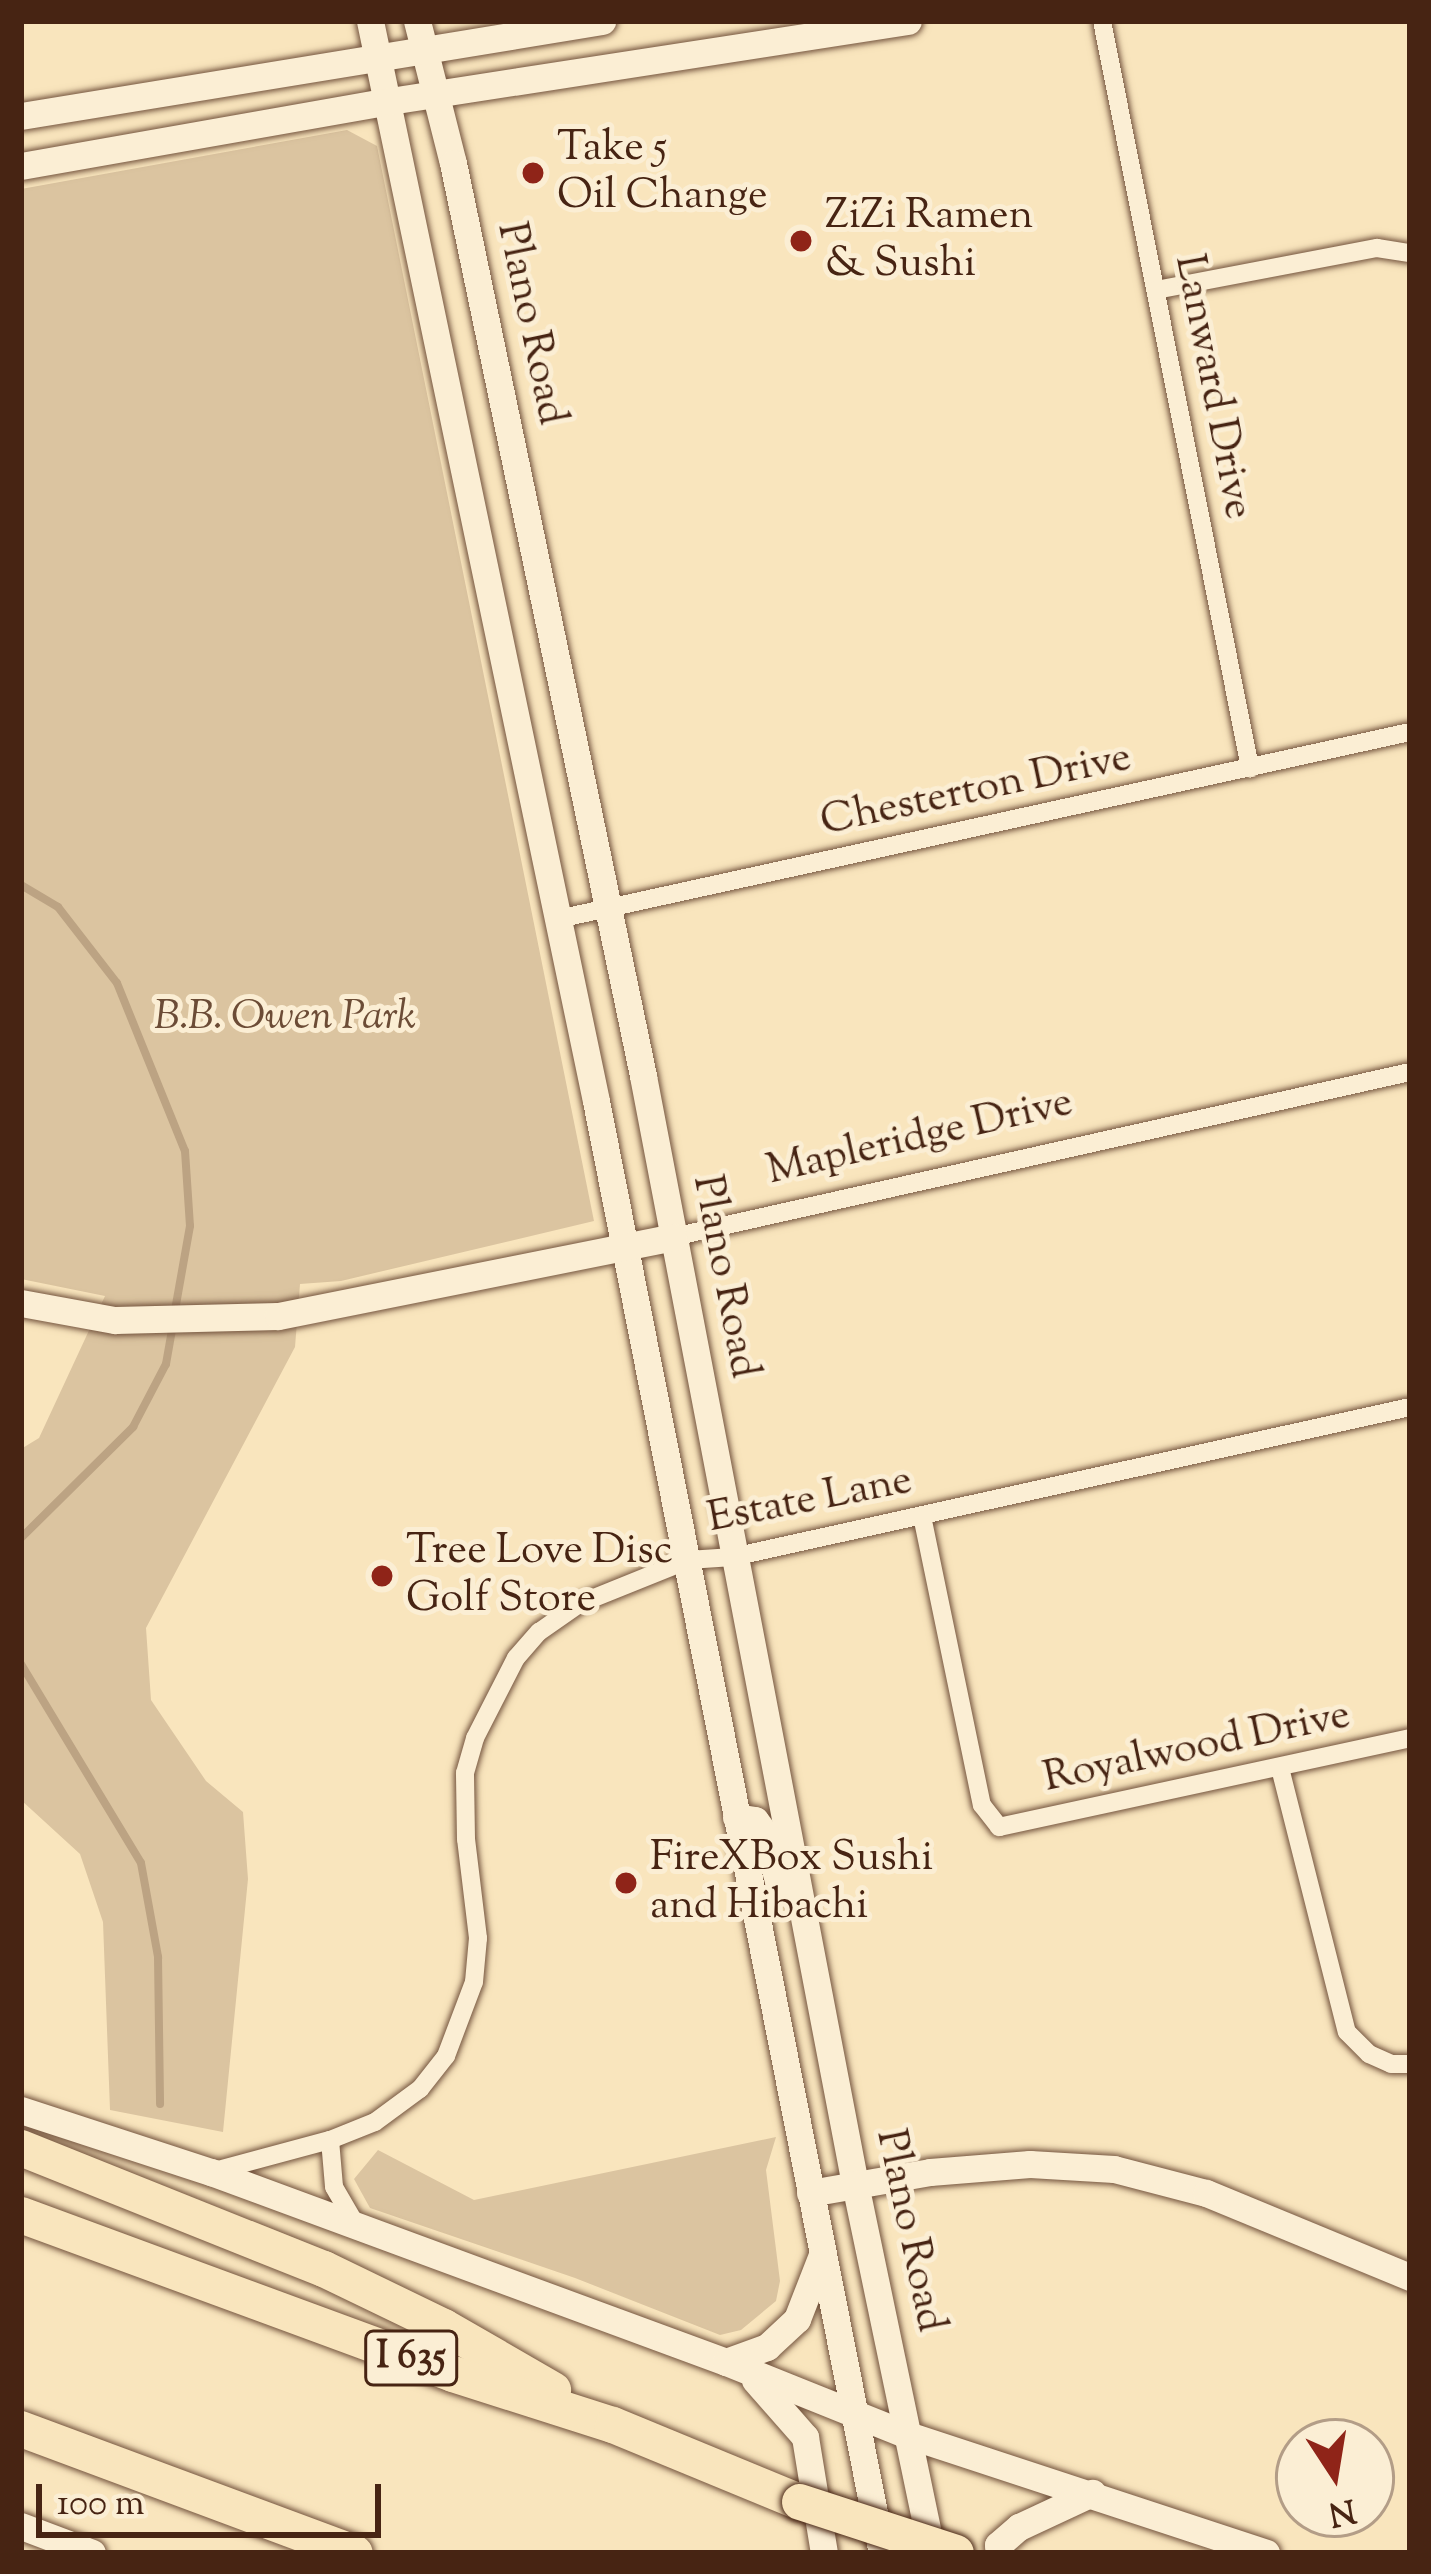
<!DOCTYPE html>
<style>
body{margin:0}
#map{position:relative;width:1431px;height:2574px;overflow:hidden;background:#f9e5bd;font-family:"Sorts Mill Goudy",serif}
div>[style]{position:absolute}
.green>*{inset:0;background:#dbc4a0}
.stream>*{height:8px;margin:-4px;padding:0 4px;transform-origin:4px;border-radius:4px;background:#bca383}
.roads{filter:drop-shadow(0 0 3px #74543e) drop-shadow(0 0 3px #74543e)}
.street>*{height:18px;margin:-9px;padding:0 9px;transform-origin:9px;border-radius:9px;background:#fbeed4}
.secondary>*{height:27px;margin:-13.5px;padding:0 13.5px;transform-origin:13.5px;border-radius:13.5px;background:#fbeed4}
.highway>*{height:36px;margin:-18px;padding:0 18px;transform-origin:18px;border-radius:18px;background:#f9e5bd}
.bridges{filter:drop-shadow(0 0 3px #472413) drop-shadow(0 0 3px #472413)}
.highway-bridge>*{height:36px;margin:-18px;padding:0 18px;transform-origin:18px;border-radius:18px;background:#f9e5bd}
.dots>*{width:33px;height:33px;translate:-50% -50%;box-sizing:border-box;border:6px solid #fbeed4;border-radius:50%}
span{translate:-50% -50%;white-space:nowrap;text-align:center;line-height:1.15;-webkit-text-stroke:10px #fbeed4;paint-order:stroke}
.shield-label span{padding:3px 9px;background:#fbeed4;border:3px solid;border-radius:9px;-webkit-text-stroke-width:0}
.shield-label{font-size:39px;color:#472413;font-weight:700}
.poi-label{font-size:42px;color:#472413}
.left{translate:0 -50%;text-align:left}
.street-label{font-size:42px;color:#472413}
.park-label{font-size:42px;color:#6c4c36;font-style:italic}
.frame{position:absolute;inset:0;border:24px solid #472413;pointer-events:none}
.north{position:absolute;left:1275px;top:2418px;width:120px;height:120px;box-sizing:border-box;background:#fbeed4;border:3px solid #b39d87;border-radius:50%;rotate:168deg;font-size:33px;font-weight:700;line-height:48px;text-align:center;color:#472413}
.north::after{content:'';display:block;margin:auto;width:42px;height:54px;background:#8f2418;clip-path:polygon(50% 0,100% 100%,50% 72%,0 100%)}
.scale{position:absolute;left:36px;top:2484px;width:345px;height:54px;box-sizing:border-box;border:6px solid #472413;border-top:0;padding-left:15px;font-size:36px;line-height:42px;white-space:nowrap;color:#472413;-webkit-text-stroke:9px #fbeed4;paint-order:stroke}
</style>
<div id="map">
<div class="green">
<i style="clip-path:polygon(347px 130px,377px 146px,594px 1221px,341px 1281px,300px 1284px,295px 1347px,146px 1628px,151px 1700px,206px 1781px,243px 1812px,248px 1879px,223px 2132px,110px 2110px,103px 1922px,80px 1854px,21px 1800px,21px 1449px,39px 1438px,105px 1296px,21px 1279px,21px 189px)"></i>
<i style="clip-path:polygon(776px 2137px,766px 2170px,780px 2281px,776px 2301px,741px 2330px,720px 2335px,575px 2278px,370px 2208px,354px 2179px,378px 2150px,474px 2200px)"></i>
</div>
<div class="stream">
<i style="left:21px;top:885px;width:43px;rotate:30.7deg"></i>
<i style="left:58px;top:907px;width:96px;rotate:52.2deg"></i>
<i style="left:117px;top:983px;width:181px;rotate:68deg"></i>
<i style="left:185px;top:1151px;width:75px;rotate:86.2deg"></i>
<i style="left:190px;top:1226px;width:85px;rotate:100.1deg"></i>
<i style="left:21px;top:1538px;width:158px;rotate:-44.7deg"></i>
<i style="left:133px;top:1427px;width:71px;rotate:-62.4deg"></i>
<i style="left:166px;top:1364px;width:40px;rotate:-80deg"></i>
<i style="left:21px;top:1664px;width:232px;rotate:58.9deg"></i>
<i style="left:141px;top:1863px;width:96px;rotate:79.7deg"></i>
<i style="left:158px;top:1957px;width:147px;rotate:89.2deg"></i>
</div>
<div class="roads">
<div class="street">
<i style="left:1102px;top:21px;width:762px;rotate:78.79deg"></i>
<i style="left:1156px;top:290px;width:225px;rotate:-10.8deg"></i>
<i style="left:1377px;top:248px;width:33px;rotate:9deg"></i>
<i style="left:558px;top:919px;width:872px;rotate:-12.38deg"></i>
<i style="left:673px;top:1237px;width:755px;rotate:-12.62deg"></i>
<i style="left:922px;top:1516px;width:295px;rotate:78.3deg"></i>
<i style="left:982px;top:1805px;width:28px;rotate:52deg"></i>
<i style="left:999px;top:1827px;width:421px;rotate:-12.2deg"></i>
<i style="left:1280px;top:1768px;width:272px;rotate:75.8deg"></i>
<i style="left:1347px;top:2032px;width:31px;rotate:45deg"></i>
<i style="left:1369px;top:2054px;width:24px;rotate:24deg"></i>
<i style="left:1391px;top:2064px;width:19px"></i>
<i style="left:330px;top:2140px;width:47px;rotate:85.1deg"></i>
<i style="left:334px;top:2187px;width:44px;rotate:59.9deg"></i>
<i style="left:211px;top:2172px;width:123px;rotate:-15.1deg"></i>
<i style="left:330px;top:2140px;width:48px;rotate:-21.8deg"></i>
<i style="left:375px;top:2122px;width:56px;rotate:-36.3deg"></i>
<i style="left:420px;top:2089px;width:42px;rotate:-51.8deg"></i>
<i style="left:446px;top:2056px;width:79px;rotate:-69.3deg"></i>
<i style="left:474px;top:1982px;width:44px;rotate:-84.8deg"></i>
<i style="left:478px;top:1938px;width:100px;rotate:-96.9deg"></i>
<i style="left:466px;top:1839px;width:66px;rotate:-90.9deg"></i>
<i style="left:465px;top:1773px;width:36px;rotate:-74deg"></i>
<i style="left:475px;top:1738px;width:90px;rotate:-62.9deg"></i>
<i style="left:516px;top:1658px;width:35px;rotate:-49deg"></i>
<i style="left:539px;top:1632px;width:49px;rotate:-35deg"></i>
<i style="left:579px;top:1604px;width:118px;rotate:-22deg"></i>
<i style="left:688px;top:1560px;width:45px;rotate:-3.8deg"></i>
<i style="left:733px;top:1557px;width:693px;rotate:-12.49deg"></i>
</div>
<div class="secondary">
<i style="left:370px;top:21px;width:1103px;rotate:78.18deg"></i>
<i style="left:596px;top:1101px;width:1480px;rotate:78.86deg"></i>
<i style="left:417px;top:21px;width:146px;rotate:75.8deg"></i>
<i style="left:453px;top:163px;width:933px;rotate:78.24deg"></i>
<i style="left:643px;top:1076px;width:1128px;rotate:79.17deg"></i>
<i style="left:855px;top:2184px;width:377px;rotate:78.2deg"></i>
<i style="left:21px;top:116px;width:589px;rotate:-9.29deg"></i>
<i style="left:21px;top:166px;width:375px;rotate:-10deg"></i>
<i style="left:390px;top:101px;width:524px;rotate:-8.78deg"></i>
<i style="left:21px;top:1303px;width:96px;rotate:10.3deg"></i>
<i style="left:115px;top:1320px;width:163px;rotate:-1.4deg"></i>
<i style="left:278px;top:1316px;width:403px;rotate:-11.3deg"></i>
<i style="left:736px;top:1817px;width:19px;rotate:9deg"></i>
<i style="left:755px;top:1820px;width:17px;rotate:54deg"></i>
<i style="left:765px;top:1834px;width:49px;rotate:74.5deg"></i>
<i style="left:778px;top:1881px;width:12px;rotate:35deg"></i>
<i style="left:21px;top:2110px;width:200px;rotate:18.1deg"></i>
<i style="left:211px;top:2172px;width:549px;rotate:20.25deg"></i>
<i style="left:726px;top:2362px;width:196px;rotate:21.9deg"></i>
<i style="left:908px;top:2435px;width:377px;rotate:18.2deg"></i>
<i style="left:810px;top:2193px;width:122px;rotate:-9.9deg"></i>
<i style="left:930px;top:2172px;width:100px;rotate:-4.6deg"></i>
<i style="left:1030px;top:2164px;width:84px;rotate:3.4deg"></i>
<i style="left:1114px;top:2169px;width:95px;rotate:14.6deg"></i>
<i style="left:1206px;top:2193px;width:221px;rotate:22.4deg"></i>
<i style="left:726px;top:2362px;width:44px;rotate:-20.1deg"></i>
<i style="left:767px;top:2347px;width:41px;rotate:-43deg"></i>
<i style="left:797px;top:2319px;width:69px;rotate:-68.7deg"></i>
<i style="left:755px;top:2380px;width:76px;rotate:48.7deg"></i>
<i style="left:805px;top:2437px;width:118px;rotate:80.7deg"></i>
<i style="left:21px;top:2526px;width:76px;rotate:20.8deg"></i>
<i style="left:999px;top:2553px;width:8px;rotate:-97deg"></i>
<i style="left:998px;top:2545px;width:28px;rotate:-41deg"></i>
<i style="left:1019px;top:2527px;width:81px;rotate:-25deg"></i>
</div>
<div class="highway">
<i style="left:21px;top:2148px;width:326px;rotate:21.8deg"></i>
<i style="left:324px;top:2269px;width:133px;rotate:25.8deg"></i>
<i style="left:444px;top:2327px;width:126px;rotate:30deg"></i>
<i style="left:21px;top:2215px;width:460px;rotate:20.2deg"></i>
<i style="left:453px;top:2374px;width:168px;rotate:17.7deg"></i>
<i style="left:613px;top:2425px;width:202px;rotate:22.4deg"></i>
<i style="left:21px;top:2429px;width:356px;rotate:20.4deg"></i>
</div>
</div>
<div class="bridges">
<div class="highway-bridge">
<i style="left:800px;top:2502px;width:164px;rotate:18.1deg"></i>
</div>
</div>
<div class="dots">
<i style="left:533px;top:173px;background:#8f2418"></i>
<i style="left:801px;top:241px;background:#8f2418"></i>
<i style="left:382px;top:1576px;background:#8f2418"></i>
<i style="left:626px;top:1883px;background:#8f2418"></i>
</div>
<div class="shield-label">
<span style="left:411px;top:2358px">I 635</span>
</div>
<div class="poi-label">
<span class="left" style="left:557px;top:173px">Take 5<br>Oil Change</span>
<span class="left" style="left:825px;top:241px">ZiZi Ramen<br>&amp; Sushi</span>
<span class="left" style="left:406px;top:1576px">Tree Love Disc<br>Golf Store</span>
<span class="left" style="left:650px;top:1883px">FireXBox Sushi<br>and Hibachi</span>
</div>
<div class="street-label">
<span style="left:530px;top:324px;rotate:78deg">Plano Road</span>
<span style="left:1212px;top:387px;rotate:79deg">Lanward Drive</span>
<span style="left:976px;top:791px;rotate:-12deg">Chesterton Drive</span>
<span style="left:920px;top:1138px;rotate:-13deg">Mapleridge Drive</span>
<span style="left:724px;top:1277px;rotate:79deg">Plano Road</span>
<span style="left:810px;top:1501px;rotate:-11deg">Estate Lane</span>
<span style="left:1197px;top:1748px;rotate:-12deg">Royalwood Drive</span>
<span style="left:909px;top:2231px;rotate:78deg">Plano Road</span>
</div>
<div class="park-label">
<span style="left:285px;top:1018px">B.B. Owen Park</span>
</div>
<div class="frame"></div>
<div class="north">N</div>
<div class="scale">100 m</div>
</div>
